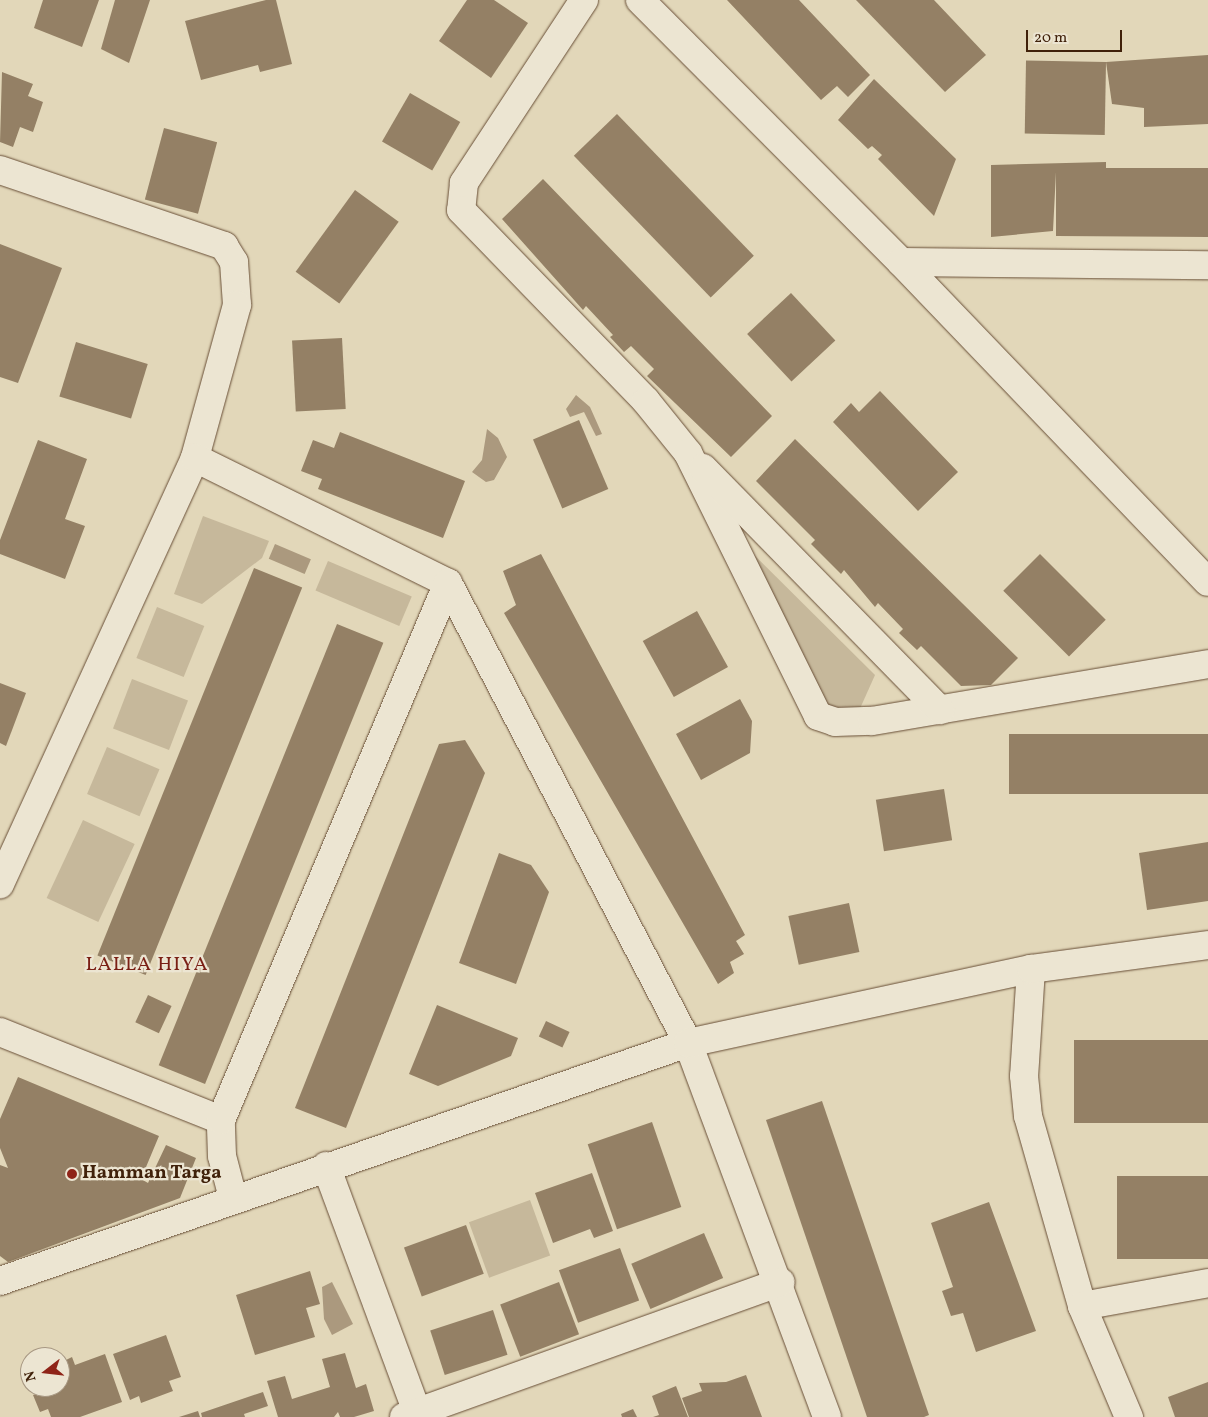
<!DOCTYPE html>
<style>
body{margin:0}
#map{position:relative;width:1208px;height:1417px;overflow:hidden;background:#e2d7b9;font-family:Vollkorn,serif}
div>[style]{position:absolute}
.green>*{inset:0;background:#c6b89b;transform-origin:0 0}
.water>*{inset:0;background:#ab997e;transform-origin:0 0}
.building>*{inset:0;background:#948065;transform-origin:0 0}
.roads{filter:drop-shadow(0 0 1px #684e36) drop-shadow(0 0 1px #684e36)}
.minor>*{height:28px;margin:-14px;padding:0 14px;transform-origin:14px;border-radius:14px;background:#ece5d2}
.dots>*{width:14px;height:14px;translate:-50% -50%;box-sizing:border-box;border:2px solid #ece5d2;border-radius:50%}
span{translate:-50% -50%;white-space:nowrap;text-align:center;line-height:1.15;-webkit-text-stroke:4.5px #ece5d2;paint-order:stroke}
.poi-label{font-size:19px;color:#40210a;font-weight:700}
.left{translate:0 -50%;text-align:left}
.neighbourhood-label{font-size:20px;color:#7a1f14;letter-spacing:1px}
.north{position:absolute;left:20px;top:1347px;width:50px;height:50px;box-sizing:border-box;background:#ece5d2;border:1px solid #a79782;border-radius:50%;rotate:254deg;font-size:14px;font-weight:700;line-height:20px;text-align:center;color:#40210a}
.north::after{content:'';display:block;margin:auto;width:18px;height:22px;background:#8f2418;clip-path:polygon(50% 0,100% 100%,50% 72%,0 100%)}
.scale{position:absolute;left:1026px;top:30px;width:96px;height:22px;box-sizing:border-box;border:2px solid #40210a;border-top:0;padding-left:6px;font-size:15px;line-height:18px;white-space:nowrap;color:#40210a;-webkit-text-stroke:4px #ece5d2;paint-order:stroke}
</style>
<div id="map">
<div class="green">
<i style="clip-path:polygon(203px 516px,269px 541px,262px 558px,202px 604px,174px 594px)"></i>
<i style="clip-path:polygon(733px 534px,875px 675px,858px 713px,822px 710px)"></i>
<i style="left:328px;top:561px;width:91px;height:32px;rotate:23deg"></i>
<i style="left:157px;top:607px;width:51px;height:55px;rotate:22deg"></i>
<i style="left:132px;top:679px;width:60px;height:53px;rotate:21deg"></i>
<i style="left:107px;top:747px;width:57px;height:51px;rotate:23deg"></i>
<i style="left:83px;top:820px;width:57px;height:86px;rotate:25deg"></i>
<i style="left:530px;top:1200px;width:59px;height:65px;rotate:70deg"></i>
</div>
<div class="water">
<i style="clip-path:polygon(576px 395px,590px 407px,602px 434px,596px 436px,584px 412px,570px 417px,566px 409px)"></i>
<i style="clip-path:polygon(487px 429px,498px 438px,507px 457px,494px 480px,486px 482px,472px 472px,482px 460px)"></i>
<i style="left:275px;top:544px;width:39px;height:16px;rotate:23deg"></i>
<i style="clip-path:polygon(332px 1282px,353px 1324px,332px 1335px,324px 1319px,322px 1287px)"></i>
</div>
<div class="building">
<i style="clip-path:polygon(43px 0,99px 0,82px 47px,34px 28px)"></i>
<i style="clip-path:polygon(115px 0,150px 0,129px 63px,101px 49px)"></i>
<i style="clip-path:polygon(266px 0,276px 0,292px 64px,260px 72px,258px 65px,201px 80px,185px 21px)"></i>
<i style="clip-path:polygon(467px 0,494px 0,528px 23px,491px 78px,439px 41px)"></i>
<i style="clip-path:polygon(727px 0,799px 0,870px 75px,848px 97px,837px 86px,821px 100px)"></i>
<i style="clip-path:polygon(856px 0,934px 0,986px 55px,945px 92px)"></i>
<i style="clip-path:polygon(1208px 55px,1208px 124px,1144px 127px,1144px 108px,1112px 104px,1106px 62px)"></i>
<i style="left:1106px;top:62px;width:73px;height:80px;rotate:91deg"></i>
<i style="clip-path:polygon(2px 72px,33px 84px,28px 96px,43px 102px,33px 132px,20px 127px,13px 147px,0 142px)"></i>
<i style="clip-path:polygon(874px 79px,956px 159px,934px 216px,878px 159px,882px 155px,872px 146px,868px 149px,838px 120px)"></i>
<i style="left:410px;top:93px;width:58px;height:56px;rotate:30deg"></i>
<i style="left:617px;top:114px;width:197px;height:60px;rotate:46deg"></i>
<i style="left:164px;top:128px;width:55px;height:74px;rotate:15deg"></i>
<i style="clip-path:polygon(1106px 162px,1106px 168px,1208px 168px,1208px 237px,1056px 236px,1056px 172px,1053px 231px,991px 237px,991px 165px)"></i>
<i style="clip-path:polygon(543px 179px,772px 416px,731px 457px,647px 376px,654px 369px,631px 346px,624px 352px,610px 337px,613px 335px,586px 306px,583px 310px,502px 219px)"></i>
<i style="left:355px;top:190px;width:54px;height:101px;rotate:36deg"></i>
<i style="clip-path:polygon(0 244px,62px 268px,18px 383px,0 377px)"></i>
<i style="left:791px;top:293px;width:65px;height:60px;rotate:47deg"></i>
<i style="left:342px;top:338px;width:71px;height:50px;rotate:87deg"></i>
<i style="left:76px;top:342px;width:75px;height:57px;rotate:17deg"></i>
<i style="clip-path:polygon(880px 391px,958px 472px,918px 511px,833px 422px,851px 403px,859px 412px)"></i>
<i style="left:579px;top:420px;width:75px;height:50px;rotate:67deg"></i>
<i style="clip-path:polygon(340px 432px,465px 481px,443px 538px,318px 489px,322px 479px,301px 471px,313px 440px,334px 448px)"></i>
<i style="clip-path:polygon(795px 439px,1018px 658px,991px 685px,961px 686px,921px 646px,917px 650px,899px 633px,903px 629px,878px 603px,875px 607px,844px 570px,841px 574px,811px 544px,815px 540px,756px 481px)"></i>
<i style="clip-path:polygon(38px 440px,87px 459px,65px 519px,85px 526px,65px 579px,0 554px,0 540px)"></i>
<i style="clip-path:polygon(541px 554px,745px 935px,736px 941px,744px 954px,730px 962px,734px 973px,718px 984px,504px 613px,516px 605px,503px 571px)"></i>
<i style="left:1040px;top:554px;width:93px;height:52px;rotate:45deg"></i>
<i style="left:254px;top:568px;width:52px;height:418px;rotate:22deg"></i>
<i style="left:697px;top:611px;width:64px;height:62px;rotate:61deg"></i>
<i style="left:337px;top:624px;width:50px;height:476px;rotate:22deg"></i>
<i style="clip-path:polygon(0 683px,26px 693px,6px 746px,0 743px)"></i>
<i style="clip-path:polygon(740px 699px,752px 721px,750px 753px,701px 780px,676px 734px)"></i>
<i style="left:1208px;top:734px;width:60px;height:199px;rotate:90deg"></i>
<i style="clip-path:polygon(465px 740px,485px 773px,346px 1128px,295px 1108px,439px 744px)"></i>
<i style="left:944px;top:789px;width:52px;height:69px;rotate:81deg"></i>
<i style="clip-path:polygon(1208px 842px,1208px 901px,1147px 910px,1139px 853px)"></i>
<i style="clip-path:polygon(499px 853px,531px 865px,549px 892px,516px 984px,459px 963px)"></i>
<i style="left:849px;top:903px;width:50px;height:62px;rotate:78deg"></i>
<i style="left:148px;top:995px;width:26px;height:30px;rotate:25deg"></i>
<i style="clip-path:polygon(437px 1005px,518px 1038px,511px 1056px,438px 1086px,409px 1074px)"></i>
<i style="left:546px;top:1021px;width:26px;height:17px;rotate:25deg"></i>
<i style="left:1208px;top:1040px;width:83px;height:134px;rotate:90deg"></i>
<i style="clip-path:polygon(18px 1077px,159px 1136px,141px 1179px,148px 1183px,166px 1145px,196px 1158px,180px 1198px,8px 1262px,0 1256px,0 1165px,8px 1168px,0 1148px,0 1119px)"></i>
<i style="clip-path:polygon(822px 1101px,929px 1415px,924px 1417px,867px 1417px,766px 1120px)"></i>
<i style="left:652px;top:1122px;width:90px;height:68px;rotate:71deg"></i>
<i style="clip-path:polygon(592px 1173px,613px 1231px,594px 1238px,590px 1229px,553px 1243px,535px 1193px)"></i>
<i style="left:1208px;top:1176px;width:83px;height:91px;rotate:90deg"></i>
<i style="clip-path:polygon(989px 1202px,1036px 1331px,976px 1352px,963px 1313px,951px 1316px,942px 1291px,953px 1287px,931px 1223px)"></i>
<i style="left:466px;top:1225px;width:52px;height:66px;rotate:70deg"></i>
<i style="left:704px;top:1233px;width:49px;height:79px;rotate:67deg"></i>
<i style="left:620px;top:1248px;width:56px;height:65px;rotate:70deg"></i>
<i style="clip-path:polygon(310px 1271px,320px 1304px,306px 1308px,315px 1337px,255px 1355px,236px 1295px)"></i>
<i style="left:559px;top:1282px;width:56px;height:63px;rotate:69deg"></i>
<i style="left:493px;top:1310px;width:47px;height:66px;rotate:72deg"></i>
<i style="clip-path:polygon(166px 1335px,181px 1377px,169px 1381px,173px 1391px,141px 1403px,139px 1396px,130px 1400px,113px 1354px)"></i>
<i style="clip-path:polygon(345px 1353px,356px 1388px,366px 1384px,374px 1411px,354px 1417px,340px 1417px,338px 1412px,334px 1417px,278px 1417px,267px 1381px,285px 1376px,292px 1399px,330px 1387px,322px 1359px)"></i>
<i style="clip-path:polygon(105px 1354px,122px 1402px,80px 1417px,51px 1417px,48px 1409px,40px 1412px,33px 1395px,41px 1392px,39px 1387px,60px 1387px,64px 1361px,72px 1357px,75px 1365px)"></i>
<i style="clip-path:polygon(746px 1375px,762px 1417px,689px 1417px,682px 1398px,702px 1391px,699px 1383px,726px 1382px)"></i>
<i style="clip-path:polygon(1208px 1382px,1208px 1417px,1175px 1417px,1168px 1397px)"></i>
<i style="clip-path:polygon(676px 1386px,688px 1417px,653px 1417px,659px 1415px,652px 1396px)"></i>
<i style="clip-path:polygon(263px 1392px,268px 1406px,244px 1414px,245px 1417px,202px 1417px,201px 1413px)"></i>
<i style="clip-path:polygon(633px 1409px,637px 1417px,622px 1417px,621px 1414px)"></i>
<i style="clip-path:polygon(198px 1411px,200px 1417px,179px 1417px)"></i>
</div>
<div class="roads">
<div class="minor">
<i style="left:584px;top:0;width:219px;rotate:123.3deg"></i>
<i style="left:464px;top:183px;width:27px;rotate:96deg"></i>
<i style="left:461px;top:210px;width:266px;rotate:45.9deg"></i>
<i style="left:646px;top:401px;width:67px;rotate:51.1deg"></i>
<i style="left:688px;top:453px;width:293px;rotate:63.7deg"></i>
<i style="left:818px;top:716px;width:18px;rotate:19deg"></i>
<i style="left:835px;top:722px;width:37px;rotate:-2deg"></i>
<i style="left:872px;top:721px;width:341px;rotate:-9.6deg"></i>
<i style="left:640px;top:0;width:370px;rotate:45.1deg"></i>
<i style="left:901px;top:262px;width:443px;rotate:46.2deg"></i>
<i style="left:0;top:170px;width:237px;rotate:18.7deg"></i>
<i style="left:224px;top:246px;width:19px;rotate:58deg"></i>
<i style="left:234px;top:262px;width:43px;rotate:86deg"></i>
<i style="left:237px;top:305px;width:159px;rotate:105.4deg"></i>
<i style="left:195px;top:458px;width:469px;rotate:114.6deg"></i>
<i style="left:901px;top:262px;width:307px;rotate:0.6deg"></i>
<i style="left:195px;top:458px;width:282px;rotate:26.3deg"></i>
<i style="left:448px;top:583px;width:519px;rotate:62.45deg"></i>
<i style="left:688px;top:1043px;width:399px;rotate:69.6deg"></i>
<i style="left:703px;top:468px;width:339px;rotate:45.6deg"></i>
<i style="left:1031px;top:969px;width:107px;rotate:93.7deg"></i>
<i style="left:1024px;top:1076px;width:40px;rotate:84.3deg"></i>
<i style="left:1028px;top:1116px;width:198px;rotate:74.1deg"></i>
<i style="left:1082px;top:1306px;width:121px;rotate:67.1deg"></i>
<i style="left:0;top:1032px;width:238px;rotate:21.7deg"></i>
<i style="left:326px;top:1166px;width:262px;rotate:69.7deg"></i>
<i style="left:233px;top:1198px;width:43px;rotate:-104.7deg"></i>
<i style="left:222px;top:1156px;width:36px;rotate:-92deg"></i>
<i style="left:221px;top:1120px;width:583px;rotate:-67.09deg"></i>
<i style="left:0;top:1281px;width:728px;rotate:-19.08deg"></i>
<i style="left:688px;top:1043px;width:351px;rotate:-12.2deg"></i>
<i style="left:1031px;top:969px;width:179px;rotate:-7.7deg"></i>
<i style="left:1082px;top:1306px;width:128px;rotate:-10.3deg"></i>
<i style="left:404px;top:1417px;width:400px;rotate:-19.7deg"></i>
</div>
</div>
<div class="dots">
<i style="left:72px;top:1174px;background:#8f2418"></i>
</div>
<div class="poi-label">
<span class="left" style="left:82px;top:1174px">Hamman Targa</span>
</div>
<div class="neighbourhood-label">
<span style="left:147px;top:965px">LALLA HIYA</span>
</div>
<div class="north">N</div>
<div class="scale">20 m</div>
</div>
